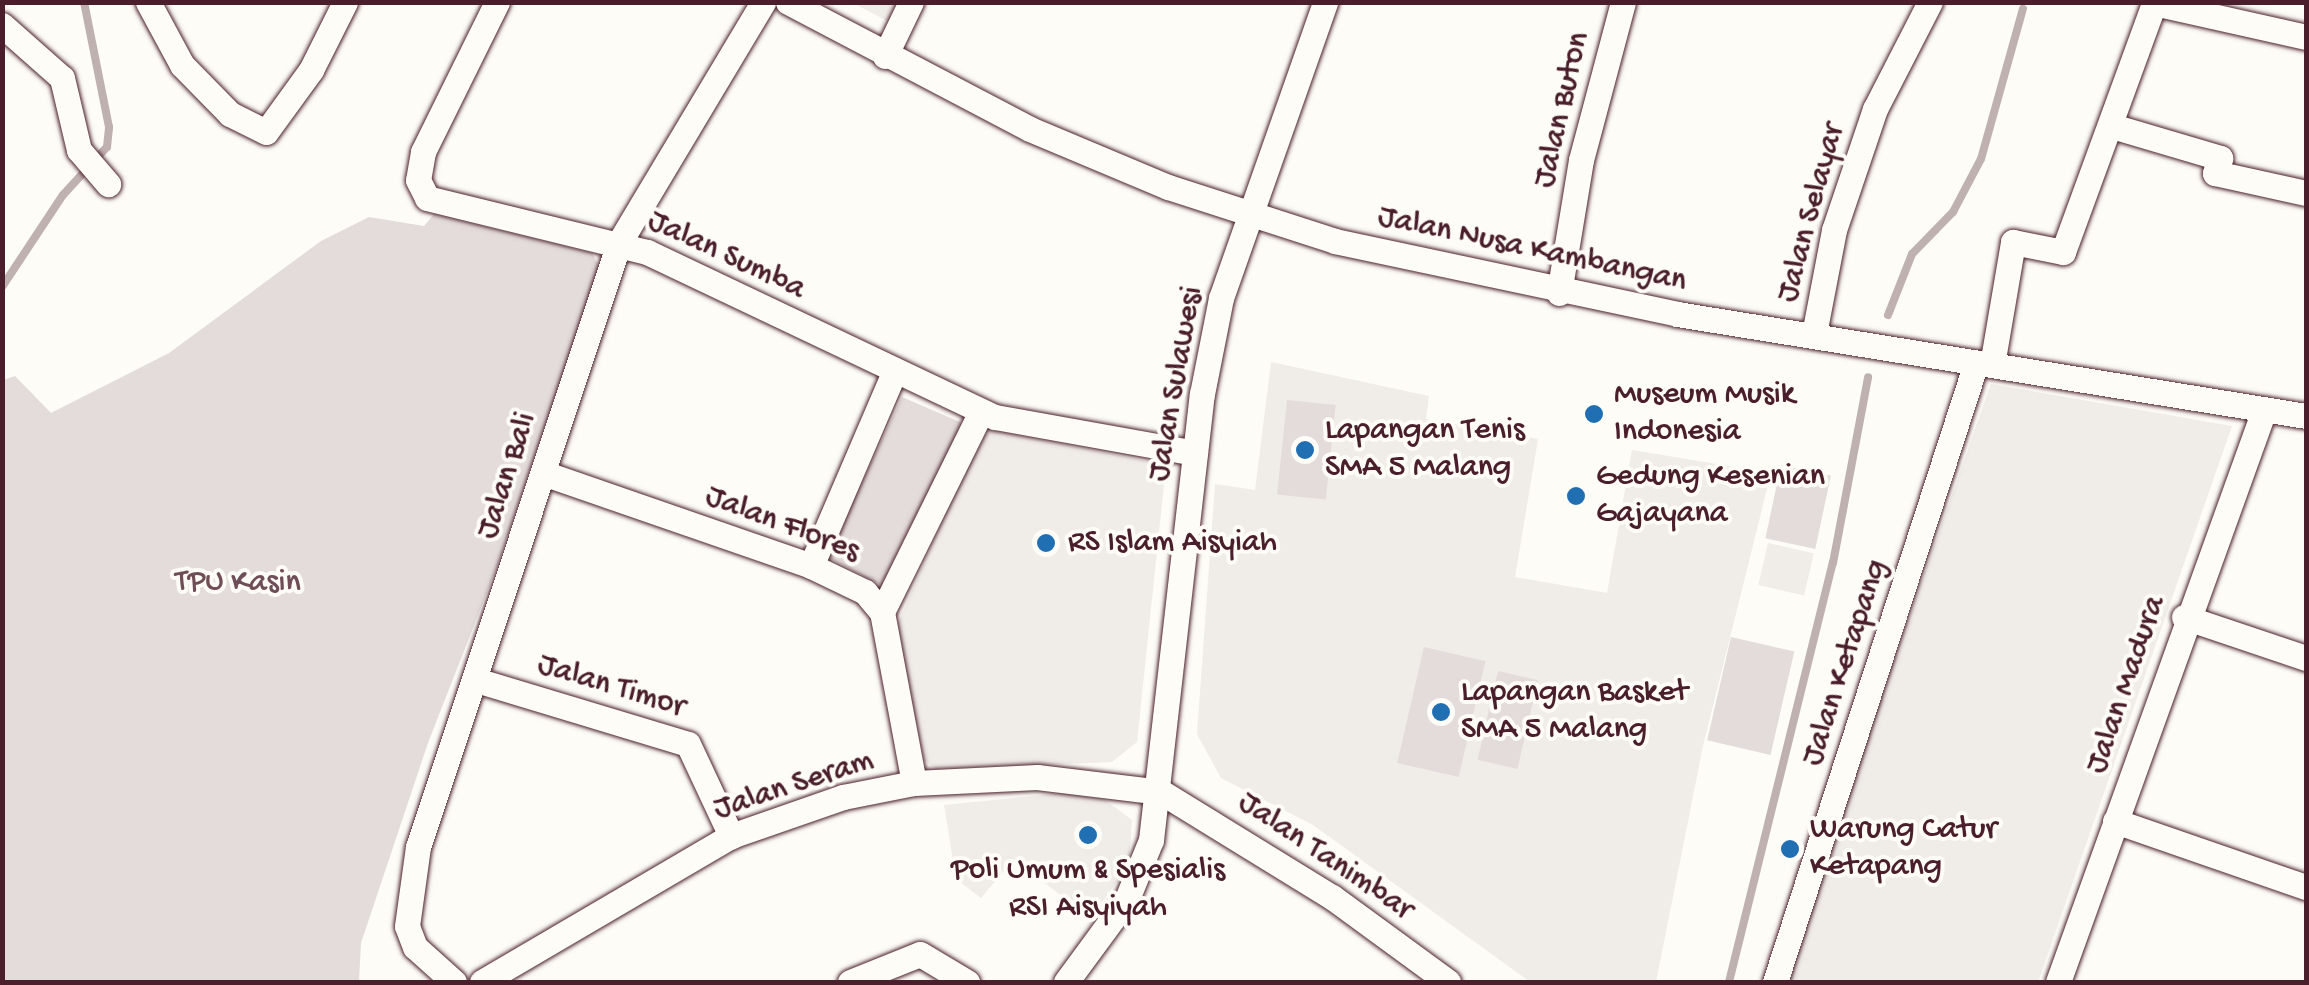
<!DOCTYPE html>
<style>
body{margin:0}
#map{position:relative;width:2309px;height:985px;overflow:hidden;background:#fdfcf7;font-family:"Gochi Hand",sans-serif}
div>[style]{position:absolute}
.built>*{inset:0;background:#f0ece8;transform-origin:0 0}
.green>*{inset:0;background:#e3dcda;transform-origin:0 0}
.stream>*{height:8px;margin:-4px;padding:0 4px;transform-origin:4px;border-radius:4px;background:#c0b1b1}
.roads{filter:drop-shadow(0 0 2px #4a1f2b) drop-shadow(0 0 2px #4a1f2b)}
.street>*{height:25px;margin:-12.5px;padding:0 12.5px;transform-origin:12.5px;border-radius:12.5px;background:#fdfcf7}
.dots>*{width:28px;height:28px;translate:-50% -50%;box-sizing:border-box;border:5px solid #fdfcf7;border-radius:50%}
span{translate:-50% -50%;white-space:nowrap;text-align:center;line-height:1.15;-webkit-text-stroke:8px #fdfcf7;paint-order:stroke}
.street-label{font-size:32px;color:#4a1f2b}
.poi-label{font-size:32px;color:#4a1f2b}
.left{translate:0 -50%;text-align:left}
.park-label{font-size:32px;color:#704e57}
.frame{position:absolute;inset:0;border:5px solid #4a1f2b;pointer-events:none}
</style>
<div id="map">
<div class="built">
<i style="clip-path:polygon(853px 3px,900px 3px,889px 22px)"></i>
<i style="clip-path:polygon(1271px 362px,1429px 396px,1426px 419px,1538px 439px,1515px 577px,1607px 593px,1632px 450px,1771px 473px,1703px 746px,1656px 982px,1530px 982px,1313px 825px,1221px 778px,1197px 734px,1215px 484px,1255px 490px)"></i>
<i style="clip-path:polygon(1991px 384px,2232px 426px,2038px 982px,1781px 982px)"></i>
<i style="clip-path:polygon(993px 430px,1166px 465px,1137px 742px,1112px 762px,936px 769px,924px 760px,896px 628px,977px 440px)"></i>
<i style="left:1768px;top:543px;width:47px;height:43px;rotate:13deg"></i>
<i style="clip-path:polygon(1092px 790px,1132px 820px,1129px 865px,1090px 918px,1014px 859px,981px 898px,956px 879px,944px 805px)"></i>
</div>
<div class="green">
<i style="clip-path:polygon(434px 214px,592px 253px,599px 266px,498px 564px,428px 743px,361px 943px,359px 982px,3px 982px,3px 380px,15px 376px,51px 413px,169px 353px,321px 241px,369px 217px,424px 226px)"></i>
<i style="clip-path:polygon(902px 397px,960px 422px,962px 429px,883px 586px,827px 557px)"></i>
<i style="left:1287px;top:400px;width:49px;height:95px;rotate:6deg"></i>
<i style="left:1781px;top:465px;width:51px;height:75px;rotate:12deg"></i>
<i style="left:1731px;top:637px;width:65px;height:106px;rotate:13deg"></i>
<i style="left:1424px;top:647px;width:63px;height:119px;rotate:13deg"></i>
<i style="left:1498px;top:671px;width:41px;height:91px;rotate:13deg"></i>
</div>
<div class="stream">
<i style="left:2px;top:287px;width:110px;rotate:-56.5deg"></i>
<i style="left:63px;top:195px;width:65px;rotate:-47.5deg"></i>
<i style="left:107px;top:147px;width:20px;rotate:-84deg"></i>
<i style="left:109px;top:127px;width:127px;rotate:-101.3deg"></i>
<i style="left:1888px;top:315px;width:66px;rotate:-68.5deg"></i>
<i style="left:1912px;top:254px;width:59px;rotate:-45.7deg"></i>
<i style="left:1953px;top:212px;width:60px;rotate:-62.2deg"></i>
<i style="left:1981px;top:159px;width:156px;rotate:-74.4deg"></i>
<i style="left:1729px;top:982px;width:432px;rotate:-76.1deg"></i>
<i style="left:1833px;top:563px;width:189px;rotate:-79.3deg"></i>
</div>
<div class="roads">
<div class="street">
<i style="left:148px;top:2px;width:72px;rotate:61.6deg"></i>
<i style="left:182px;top:65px;width:69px;rotate:45.6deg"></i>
<i style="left:230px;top:114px;width:40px;rotate:26.6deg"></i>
<i style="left:266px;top:132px;width:77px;rotate:-54deg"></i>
<i style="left:311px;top:70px;width:76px;rotate:-63.4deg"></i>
<i style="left:497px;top:2px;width:167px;rotate:116.3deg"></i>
<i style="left:423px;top:152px;width:28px;rotate:100deg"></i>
<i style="left:418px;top:180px;width:20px;rotate:63deg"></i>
<i style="left:427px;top:198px;width:227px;rotate:13.8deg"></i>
<i style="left:647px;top:252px;width:385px;rotate:25.4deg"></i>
<i style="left:995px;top:417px;width:203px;rotate:10.2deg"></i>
<i style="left:788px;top:2px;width:273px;rotate:27.7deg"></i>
<i style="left:1030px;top:129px;width:150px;rotate:22.8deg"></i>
<i style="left:1168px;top:187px;width:176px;rotate:17.9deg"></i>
<i style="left:1335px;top:241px;width:350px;rotate:12deg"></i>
<i style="left:1677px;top:314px;width:637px;rotate:9.21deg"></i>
<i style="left:2px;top:25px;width:80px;rotate:41.5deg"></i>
<i style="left:62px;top:78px;width:74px;rotate:76.7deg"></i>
<i style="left:79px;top:150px;width:45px;rotate:49.5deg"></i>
<i style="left:885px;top:56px;width:60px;rotate:-64.3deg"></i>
<i style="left:2112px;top:126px;width:113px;rotate:16.5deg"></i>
<i style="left:2220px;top:158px;width:16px;rotate:108deg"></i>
<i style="left:2215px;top:173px;width:93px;rotate:12.4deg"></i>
<i style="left:1559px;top:293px;width:135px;rotate:-80.6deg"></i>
<i style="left:1581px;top:160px;width:163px;rotate:-75.1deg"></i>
<i style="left:1814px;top:334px;width:106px;rotate:-79.1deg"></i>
<i style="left:1834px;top:230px;width:128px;rotate:-71.3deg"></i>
<i style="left:1875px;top:109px;width:120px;rotate:-62.8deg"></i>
<i style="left:1992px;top:365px;width:125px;rotate:-80.3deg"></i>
<i style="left:2013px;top:242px;width:51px;rotate:11.3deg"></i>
<i style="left:2063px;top:252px;width:265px;rotate:-69.9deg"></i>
<i style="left:2154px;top:3px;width:156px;rotate:12.6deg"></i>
<i style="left:543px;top:473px;width:284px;rotate:19.1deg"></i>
<i style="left:811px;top:566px;width:60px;rotate:25.7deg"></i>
<i style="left:865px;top:592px;width:26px;rotate:50deg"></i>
<i style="left:882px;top:612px;width:174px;rotate:79.4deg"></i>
<i style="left:811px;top:566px;width:211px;rotate:-66.8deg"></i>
<i style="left:882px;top:612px;width:223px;rotate:-63.7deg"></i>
<i style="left:2184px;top:617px;width:129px;rotate:18.6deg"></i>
<i style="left:476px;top:680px;width:221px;rotate:16.8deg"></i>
<i style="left:688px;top:744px;width:102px;rotate:64.9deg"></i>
<i style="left:2115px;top:821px;width:202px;rotate:19.1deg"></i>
<i style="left:454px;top:982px;width:52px;rotate:-138.1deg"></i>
<i style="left:415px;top:947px;width:22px;rotate:-111deg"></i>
<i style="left:407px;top:926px;width:80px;rotate:-82.1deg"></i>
<i style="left:418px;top:847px;width:637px;rotate:-71.59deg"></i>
<i style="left:619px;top:243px;width:281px;rotate:-59.1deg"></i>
<i style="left:482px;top:982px;width:289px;rotate:-30.4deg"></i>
<i style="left:731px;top:836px;width:119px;rotate:-19.2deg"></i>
<i style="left:843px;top:797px;width:72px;rotate:-11.2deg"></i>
<i style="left:914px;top:783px;width:123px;rotate:-2.8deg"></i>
<i style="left:1037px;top:777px;width:125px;rotate:6.9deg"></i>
<i style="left:1161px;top:792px;width:201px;rotate:31.6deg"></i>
<i style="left:1332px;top:897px;width:144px;rotate:36.2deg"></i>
<i style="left:850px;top:982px;width:75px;rotate:-21.8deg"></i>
<i style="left:920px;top:954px;width:55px;rotate:30.8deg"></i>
<i style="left:1066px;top:982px;width:103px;rotate:-53.7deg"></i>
<i style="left:1127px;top:899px;width:64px;rotate:-67.9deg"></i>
<i style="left:1151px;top:840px;width:449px;rotate:-83.5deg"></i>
<i style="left:1202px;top:394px;width:98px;rotate:-78.8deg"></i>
<i style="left:1221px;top:298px;width:314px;rotate:-70.6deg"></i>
<i style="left:1775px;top:982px;width:651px;rotate:-72.01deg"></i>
<i style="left:2058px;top:982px;width:608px;rotate:-70.19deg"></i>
</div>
</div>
<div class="dots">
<i style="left:1594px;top:414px;background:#1f6fb2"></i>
<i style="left:1305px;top:450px;background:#1f6fb2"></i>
<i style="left:1576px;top:496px;background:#1f6fb2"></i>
<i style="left:1046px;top:543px;background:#1f6fb2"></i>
<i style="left:1441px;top:712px;background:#1f6fb2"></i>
<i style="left:1088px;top:835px;background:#1f6fb2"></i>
<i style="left:1790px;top:849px;background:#1f6fb2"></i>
</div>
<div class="street-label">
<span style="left:1563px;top:110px;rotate:-77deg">Jalan Buton</span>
<span style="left:1812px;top:213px;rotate:-75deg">Jalan Selayar</span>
<span style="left:1532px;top:250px;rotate:12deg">Jalan Nusa Kambangan</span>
<span style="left:726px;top:256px;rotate:25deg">Jalan Sumba</span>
<span style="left:1177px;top:384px;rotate:-80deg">Jalan Sulawesi</span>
<span style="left:508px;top:476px;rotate:-72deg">Jalan Bali</span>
<span style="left:782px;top:525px;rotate:21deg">Jalan Flores</span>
<span style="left:1846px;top:663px;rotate:-72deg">Jalan Ketapang</span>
<span style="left:2127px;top:685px;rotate:-71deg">Jalan Madura</span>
<span style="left:611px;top:687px;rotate:17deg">Jalan Timor</span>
<span style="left:794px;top:786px;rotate:-18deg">Jalan Seram</span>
<span style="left:1325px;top:857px;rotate:34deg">Jalan Tanimbar</span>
</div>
<div class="poi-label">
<span class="left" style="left:1614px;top:414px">Museum Musik<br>Indonesia</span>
<span class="left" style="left:1325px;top:450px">Lapangan Tenis<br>SMA 5 Malang</span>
<span class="left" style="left:1596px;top:496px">Gedung Kesenian<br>Gajayana</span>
<span class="left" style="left:1068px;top:543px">RS Islam Aisyiah</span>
<span class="left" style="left:1461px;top:712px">Lapangan Basket<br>SMA 5 Malang</span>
<span class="left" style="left:1810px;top:849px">Warung Catur<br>Ketapang</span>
<span style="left:1088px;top:890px">Poli Umum &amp; Spesialis<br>RSI Aisyiyah</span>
</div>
<div class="park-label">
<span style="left:238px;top:583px">TPU Kasin</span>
</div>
<div class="frame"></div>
</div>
